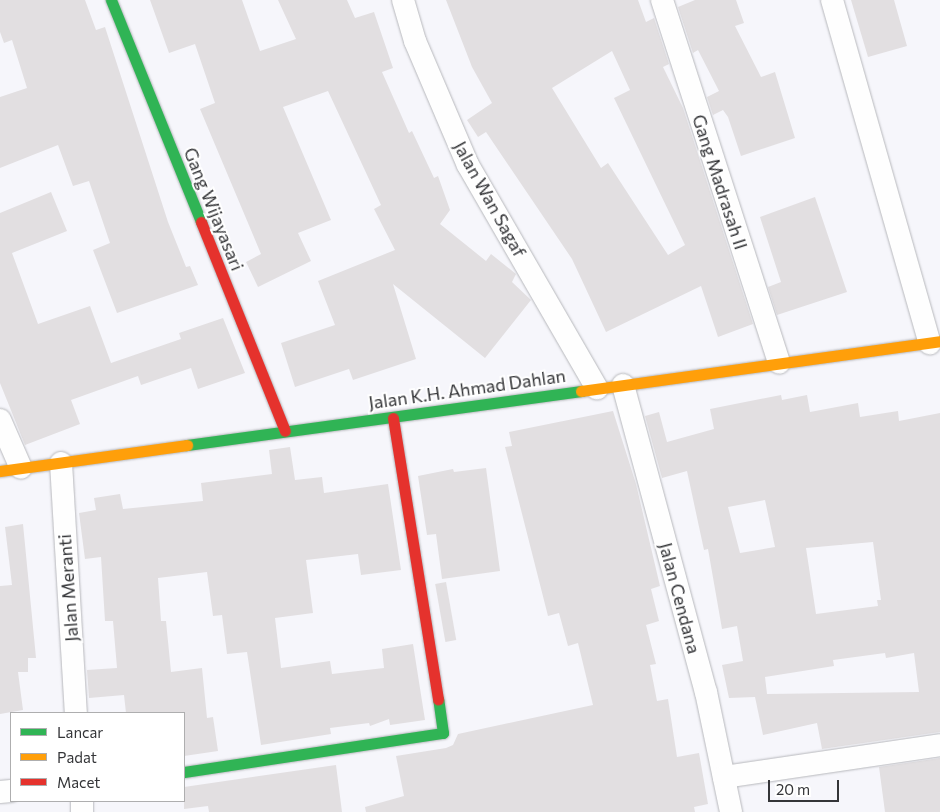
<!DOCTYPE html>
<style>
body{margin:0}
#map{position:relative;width:940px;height:812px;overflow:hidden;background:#f6f6fb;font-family:Commissioner,sans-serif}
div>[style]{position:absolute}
.building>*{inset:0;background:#e2dfe1;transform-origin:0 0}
.roads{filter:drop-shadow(0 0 1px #b7b8bc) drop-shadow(0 0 1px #b7b8bc)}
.street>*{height:22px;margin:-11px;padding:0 11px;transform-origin:11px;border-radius:11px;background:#fefefe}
.fast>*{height:11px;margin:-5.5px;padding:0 5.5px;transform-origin:5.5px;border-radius:5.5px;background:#30b455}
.slow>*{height:11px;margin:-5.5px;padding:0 5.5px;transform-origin:5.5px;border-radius:5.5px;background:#ff9f0a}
.jam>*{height:11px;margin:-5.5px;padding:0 5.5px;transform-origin:5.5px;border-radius:5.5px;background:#e5322d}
span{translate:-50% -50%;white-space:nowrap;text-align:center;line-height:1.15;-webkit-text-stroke:4px #fff;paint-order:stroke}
.street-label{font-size:18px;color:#343538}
.legend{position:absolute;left:10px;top:712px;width:175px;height:90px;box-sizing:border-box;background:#fff;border:1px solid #aeaeaf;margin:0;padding:6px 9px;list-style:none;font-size:15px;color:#343538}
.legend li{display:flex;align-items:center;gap:10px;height:25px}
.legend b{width:25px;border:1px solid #aeaeaf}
.scale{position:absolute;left:768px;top:780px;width:71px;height:22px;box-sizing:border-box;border:2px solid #343538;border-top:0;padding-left:6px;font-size:15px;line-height:18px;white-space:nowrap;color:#343538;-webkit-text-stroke:4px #fff;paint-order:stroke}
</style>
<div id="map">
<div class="building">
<i style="clip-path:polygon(0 0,85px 0,96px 30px,105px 27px,168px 222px,186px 267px,190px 266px,198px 285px,117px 313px,93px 250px,110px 243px,89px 181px,73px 186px,58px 145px,0 168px,0 97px,27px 88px,12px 40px,4px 43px,0 32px)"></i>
<i style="clip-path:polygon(150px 0,242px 0,260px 51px,296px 39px,278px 0,347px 0,355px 18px,374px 12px,393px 68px,382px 72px,409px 133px,412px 131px,434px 178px,438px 176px,450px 210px,440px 224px,486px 261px,491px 254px,516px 274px,512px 282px,531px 300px,485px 358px,393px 284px,416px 359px,353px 380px,349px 369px,295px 387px,281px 343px,335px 325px,318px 281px,395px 250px,374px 209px,381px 205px,328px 91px,283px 107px,331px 220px,298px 233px,311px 261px,258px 287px,246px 262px,261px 254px,200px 109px,215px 103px,195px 44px,169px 53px)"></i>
<i style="clip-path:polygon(evenodd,446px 0,638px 0,646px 22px,654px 18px,669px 64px,663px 67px,683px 108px,753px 324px,718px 337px,701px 286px,606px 332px,572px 259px,486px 132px,478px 137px,467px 120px,492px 103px,472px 67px,446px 0,612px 51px,630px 90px,614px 98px,685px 245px,668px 255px,608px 163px,601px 168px,552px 88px,612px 51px)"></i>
<i style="clip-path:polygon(695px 0,736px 0,744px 23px,735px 26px,761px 77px,775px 72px,795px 138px,741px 156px,728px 117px,723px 110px,713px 115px,707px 97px,719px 91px,698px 50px,693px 53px,678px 7px)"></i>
<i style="clip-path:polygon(851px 0,894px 0,907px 46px,868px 57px)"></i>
<i style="clip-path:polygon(51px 192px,67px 231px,12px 253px,38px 324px,90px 306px,111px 363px,181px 339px,179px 333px,223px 318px,245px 373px,198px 389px,191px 368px,141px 385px,138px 376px,71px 400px,80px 424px,25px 445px,0 383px,0 213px)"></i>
<i style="clip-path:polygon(815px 197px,847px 292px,777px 315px,768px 287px,781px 282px,760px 217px)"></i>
<i style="clip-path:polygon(evenodd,781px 395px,782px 400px,807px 395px,810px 412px,858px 403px,860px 417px,898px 411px,899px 421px,940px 413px,940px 732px,822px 749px,817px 723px,763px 735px,755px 697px,729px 698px,722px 665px,743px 661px,737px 626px,722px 629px,708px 549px,704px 550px,687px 471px,662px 478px,645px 416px,659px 412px,667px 442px,714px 429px,710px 409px,781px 395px,765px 500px,775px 547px,740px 553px,728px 507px,765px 500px,781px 395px,873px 542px,881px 600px,877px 600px,878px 606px,816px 614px,806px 548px,873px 542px,781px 395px,885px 653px,886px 658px,914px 653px,919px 692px,767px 694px,765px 677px,834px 666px,833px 660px,885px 653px)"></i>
<i style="clip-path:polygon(613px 411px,636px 484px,660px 586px,651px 589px,659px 621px,646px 625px,656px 664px,650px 665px,657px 701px,668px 699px,677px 757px,699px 753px,708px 804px,694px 807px,695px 812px,366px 812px,365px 807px,404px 796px,396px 756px,446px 748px,453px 745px,458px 734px,593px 705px,578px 643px,568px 646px,559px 613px,548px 616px,505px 447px,512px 446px,509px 432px)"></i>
<i style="clip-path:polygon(290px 447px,295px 480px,322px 477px,324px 493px,388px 484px,401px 570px,361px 575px,358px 554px,306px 560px,313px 613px,275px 618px,281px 668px,330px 661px,332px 674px,384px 668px,382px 649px,413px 644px,425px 720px,390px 725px,389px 719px,370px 726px,369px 723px,330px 728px,331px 734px,261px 745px,247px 652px,227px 654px,222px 615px,213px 616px,207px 572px,158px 578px,161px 621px,166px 621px,171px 672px,202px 668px,207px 718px,213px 717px,218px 751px,184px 756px,184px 713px,126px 713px,124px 695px,89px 698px,87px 670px,117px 668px,113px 621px,105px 621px,101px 557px,85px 559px,79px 513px,96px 510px,94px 498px,120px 494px,123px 509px,203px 501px,201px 483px,272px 474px,269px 450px)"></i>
<i style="clip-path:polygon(486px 468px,500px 571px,442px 579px,436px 534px,427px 535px,418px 476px,453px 469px,454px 472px)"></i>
<i style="clip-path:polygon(23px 524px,36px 658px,28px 658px,28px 672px,18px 672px,23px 710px,0 714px,0 586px,12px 585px,5px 527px)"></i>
<i style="left:446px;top:582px;width:59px;height:11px;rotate:80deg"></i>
<i style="clip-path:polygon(940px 758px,940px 812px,885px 812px,879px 767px)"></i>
<i style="clip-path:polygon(336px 765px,342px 812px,209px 812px,208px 806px,184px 809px,184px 787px)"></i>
</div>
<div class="roads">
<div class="street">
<i style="left:403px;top:0;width:43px;rotate:73.7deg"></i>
<i style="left:415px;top:41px;width:135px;rotate:66.9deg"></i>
<i style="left:468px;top:165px;width:258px;rotate:60deg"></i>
<i style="left:662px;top:0;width:381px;rotate:72.1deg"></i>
<i style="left:832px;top:0;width:357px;rotate:74.1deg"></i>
<i style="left:623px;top:385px;width:318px;rotate:74.9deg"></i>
<i style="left:706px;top:692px;width:123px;rotate:78.2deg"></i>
<i style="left:0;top:420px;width:52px;rotate:66.4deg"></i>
<i style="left:61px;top:463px;width:250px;rotate:86.6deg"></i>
<i style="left:724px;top:777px;width:218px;rotate:-8.4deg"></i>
<i style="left:0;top:792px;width:11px;rotate:-5deg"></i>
<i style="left:82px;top:801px;width:11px;rotate:90deg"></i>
</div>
<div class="fast">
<i style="left:111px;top:0;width:240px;rotate:67.9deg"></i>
<i style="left:187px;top:445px;width:398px;rotate:-7.8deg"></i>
<i style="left:184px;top:772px;width:262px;rotate:-8.6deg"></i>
<i style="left:443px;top:733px;width:34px;rotate:-98deg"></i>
</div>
<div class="slow">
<i style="left:581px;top:391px;width:362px;rotate:-7.9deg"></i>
<i style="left:0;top:471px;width:189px;rotate:-7.9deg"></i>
</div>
<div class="jam">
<i style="left:201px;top:222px;width:225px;rotate:68.1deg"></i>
<i style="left:393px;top:418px;width:285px;rotate:80.9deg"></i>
</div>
</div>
<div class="street-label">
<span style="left:720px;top:182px;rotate:72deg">Gang Madrasah II</span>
<span style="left:490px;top:199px;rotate:61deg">Jalan Wan Sagaf</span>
<span style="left:214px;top:209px;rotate:68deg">Gang Wijayasari</span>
<span style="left:467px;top:389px;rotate:-8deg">Jalan K.H. Ahmad Dahlan</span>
<span style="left:68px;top:588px;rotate:-94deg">Jalan Meranti</span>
<span style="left:680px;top:598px;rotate:75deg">Jalan Cendana</span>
</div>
<ul class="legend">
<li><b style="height:6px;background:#30b455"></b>Lancar</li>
<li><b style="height:6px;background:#ff9f0a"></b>Padat</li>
<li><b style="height:6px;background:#e5322d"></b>Macet</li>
</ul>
<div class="scale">20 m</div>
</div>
